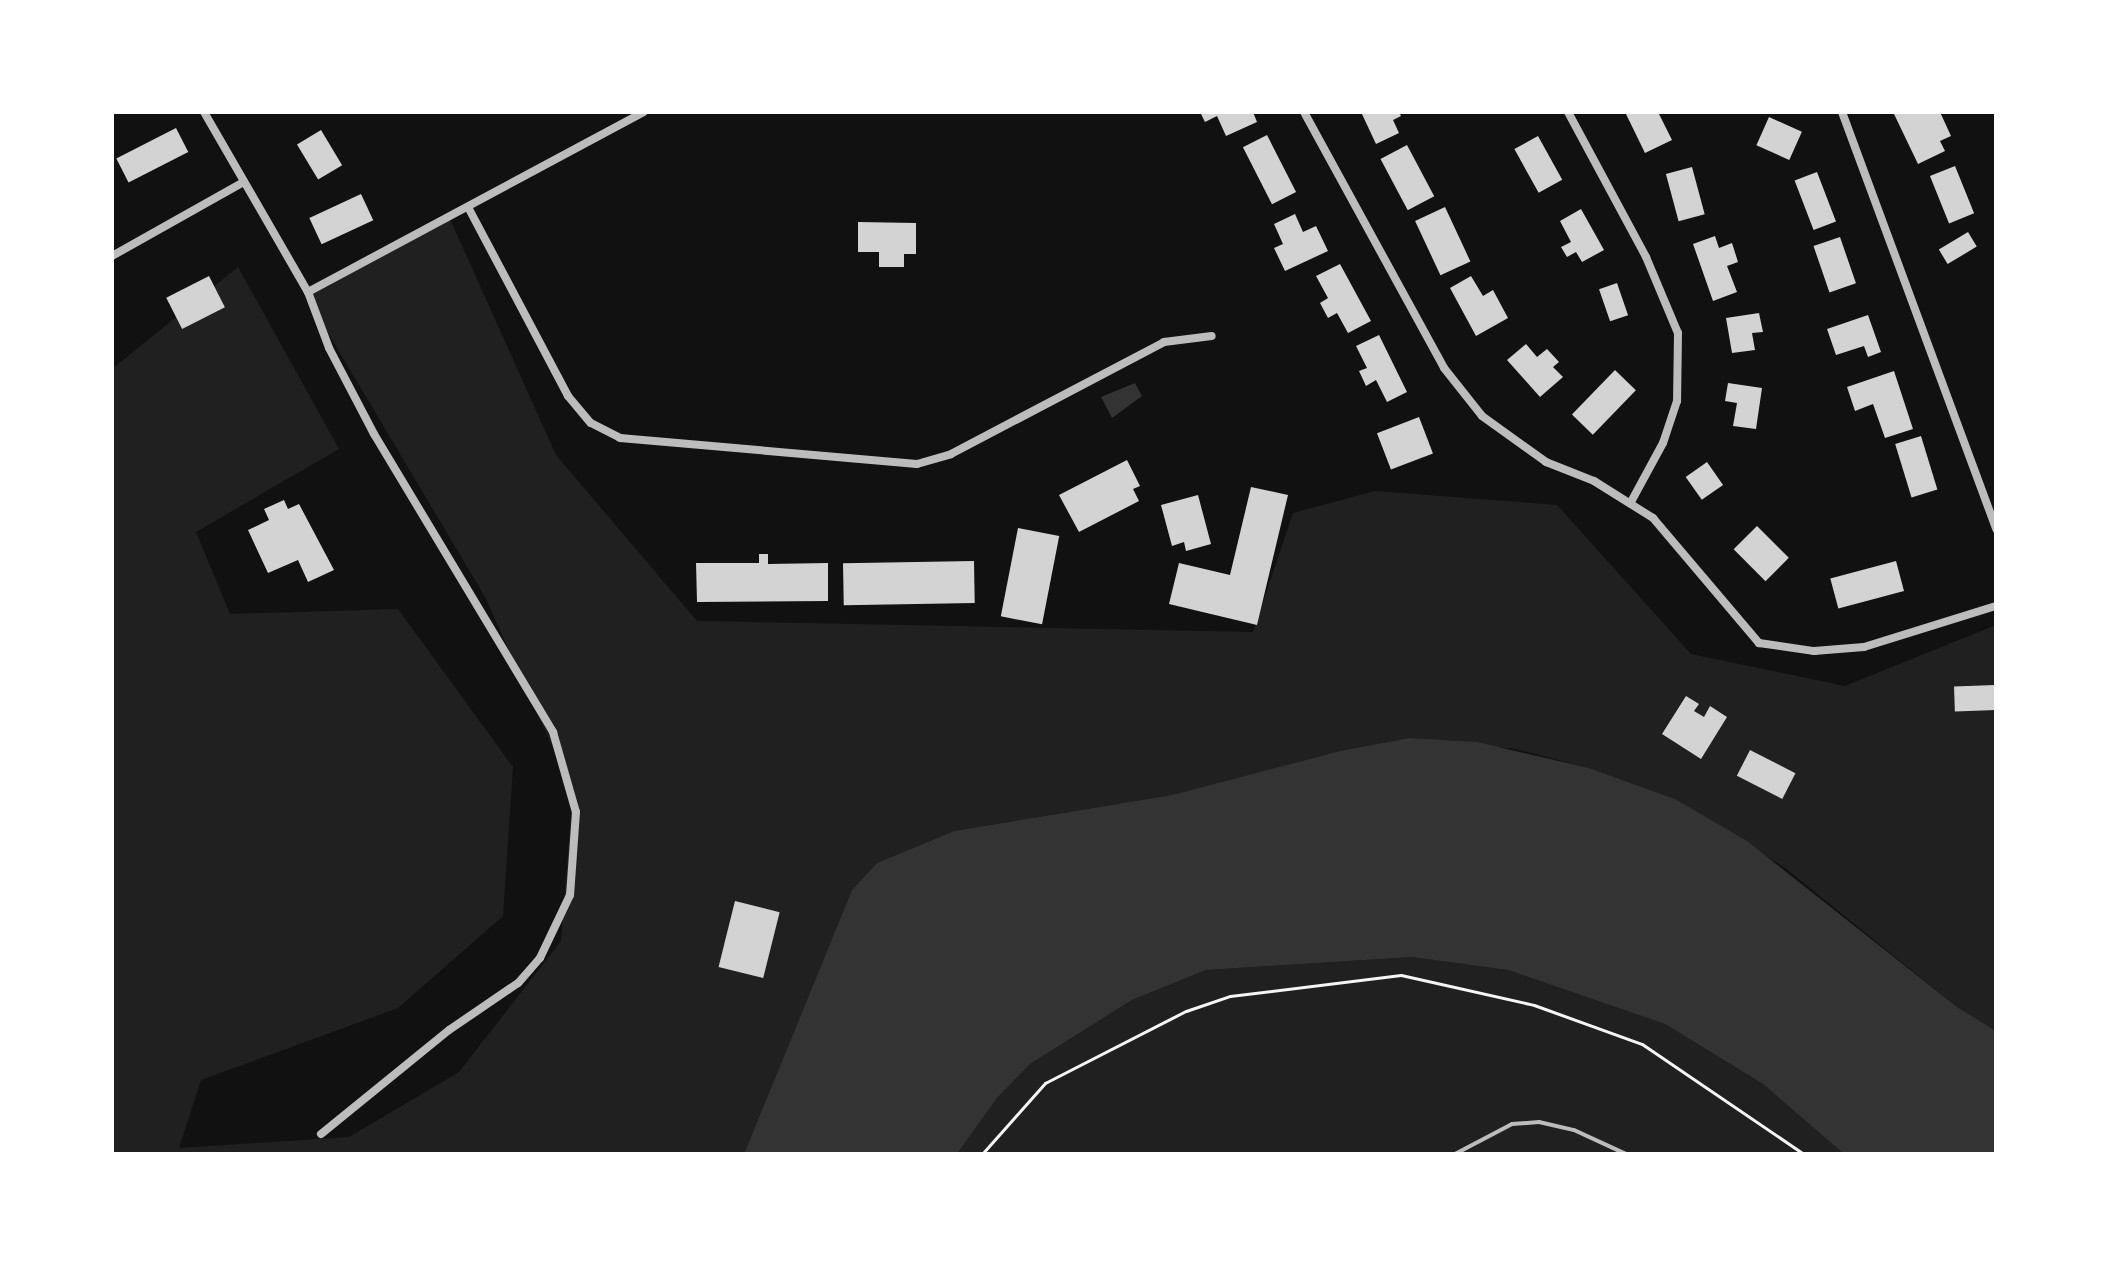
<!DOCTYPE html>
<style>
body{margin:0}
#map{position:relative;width:2108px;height:1266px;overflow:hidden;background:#111;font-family:"Libre Baskerville",serif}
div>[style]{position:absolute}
.green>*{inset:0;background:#202020}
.water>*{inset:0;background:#333}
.building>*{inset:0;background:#d3d3d3;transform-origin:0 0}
.path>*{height:3px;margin:-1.5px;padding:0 1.5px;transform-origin:1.5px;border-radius:1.5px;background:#f5f5f5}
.service>*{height:4px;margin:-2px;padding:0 2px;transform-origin:2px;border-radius:2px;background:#bcbcbc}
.minor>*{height:8px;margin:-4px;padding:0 4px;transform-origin:4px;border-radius:4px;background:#bcbcbc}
span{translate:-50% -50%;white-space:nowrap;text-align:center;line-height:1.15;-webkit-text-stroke:8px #fff;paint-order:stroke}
.frame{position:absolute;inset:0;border:114px solid #fff;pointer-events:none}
</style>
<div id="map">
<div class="green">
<i style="clip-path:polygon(450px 219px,556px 455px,697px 621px,1253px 632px,1293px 513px,1375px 491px,1557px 505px,1691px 654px,1845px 686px,1996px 625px,1996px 1031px,1957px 1007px,1784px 867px,1675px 799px,1589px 768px,1516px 749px,1409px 738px,1340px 751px,1172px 795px,954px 831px,877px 863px,852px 890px,744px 1154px,112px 1154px,112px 369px,238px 267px,339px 449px,196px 532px,230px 614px,398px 609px,513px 767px,503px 916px,398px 1008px,201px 1080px,179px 1148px,349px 1137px,459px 1072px,561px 941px,573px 792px,485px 597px,302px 289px)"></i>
<i style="clip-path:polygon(1413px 957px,1508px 970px,1665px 1024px,1763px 1084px,1844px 1154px,957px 1154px,997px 1098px,1030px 1064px,1132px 1000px,1206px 970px)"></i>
</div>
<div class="water">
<i style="clip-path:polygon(1135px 383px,1142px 396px,1112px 418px,1101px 397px)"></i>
<i style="clip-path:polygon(1409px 738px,1477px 742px,1589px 768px,1675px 799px,1747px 841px,1957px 1007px,1996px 1031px,1996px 1154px,1844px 1154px,1763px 1084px,1665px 1024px,1508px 970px,1412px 957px,1206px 970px,1132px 1000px,1030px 1064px,997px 1098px,957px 1154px,744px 1154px,852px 890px,877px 863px,954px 831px,1172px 795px,1340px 751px)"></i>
</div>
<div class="building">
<i style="clip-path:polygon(1200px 112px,1253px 112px,1257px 122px,1226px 136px,1217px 116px,1205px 122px)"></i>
<i style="clip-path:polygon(1361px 112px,1399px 112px,1401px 116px,1393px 120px,1399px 133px,1376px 144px)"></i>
<i style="clip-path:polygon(1625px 112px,1658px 112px,1672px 140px,1645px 153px)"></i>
<i style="clip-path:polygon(1897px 112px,1940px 112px,1951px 136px,1940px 141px,1945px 151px,1918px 164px,1894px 114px)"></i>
<i style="left:1769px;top:117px;width:36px;height:31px;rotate:24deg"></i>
<i style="left:176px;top:128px;width:27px;height:67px;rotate:63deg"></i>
<i style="left:321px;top:130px;width:41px;height:28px;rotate:59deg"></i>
<i style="left:1267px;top:135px;width:64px;height:27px;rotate:63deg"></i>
<i style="left:1538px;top:136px;width:50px;height:27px;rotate:61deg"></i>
<i style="left:1407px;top:145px;width:58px;height:30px;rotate:62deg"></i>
<i style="left:1955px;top:166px;width:51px;height:27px;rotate:68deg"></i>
<i style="left:1692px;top:167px;width:49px;height:27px;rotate:75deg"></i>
<i style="left:1817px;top:172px;width:53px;height:24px;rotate:69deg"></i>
<i style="left:361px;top:194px;width:29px;height:57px;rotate:65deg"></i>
<i style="left:1445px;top:207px;width:60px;height:33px;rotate:65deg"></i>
<i style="clip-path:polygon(1581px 209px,1604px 250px,1582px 262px,1576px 252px,1567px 257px,1561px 247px,1571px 242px,1560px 221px)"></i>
<i style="clip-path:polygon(1295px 214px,1303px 232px,1316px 226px,1328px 251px,1285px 271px,1274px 248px,1283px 244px,1274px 224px)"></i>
<i style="clip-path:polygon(858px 222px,916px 223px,916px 254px,904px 254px,904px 267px,879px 267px,879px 252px,858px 252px)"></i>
<i style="left:1968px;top:232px;width:17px;height:34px;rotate:59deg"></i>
<i style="clip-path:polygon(1715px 236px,1719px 248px,1732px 243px,1738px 262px,1727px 266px,1737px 292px,1713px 301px,1693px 244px)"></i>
<i style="left:1840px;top:237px;width:49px;height:28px;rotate:71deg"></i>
<i style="clip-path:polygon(1340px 264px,1371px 321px,1348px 333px,1337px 313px,1328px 318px,1320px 303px,1328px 298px,1316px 276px)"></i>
<i style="left:209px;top:276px;width:35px;height:48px;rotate:63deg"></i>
<i style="clip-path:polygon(1471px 276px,1483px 296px,1493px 290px,1508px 318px,1476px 336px,1450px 288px)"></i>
<i style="left:1617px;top:283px;width:34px;height:19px;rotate:71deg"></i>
<i style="clip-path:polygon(1759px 313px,1763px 332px,1752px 333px,1755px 350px,1732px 353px,1726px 318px)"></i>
<i style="clip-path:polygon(1868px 315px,1881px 352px,1868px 357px,1864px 346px,1836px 355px,1827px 329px)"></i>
<i style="clip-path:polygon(1379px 335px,1407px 392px,1387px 402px,1376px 380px,1366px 386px,1359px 371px,1367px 368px,1356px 346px)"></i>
<i style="clip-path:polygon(1526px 344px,1537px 357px,1547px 349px,1559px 362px,1553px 367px,1563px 377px,1540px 397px,1507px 360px)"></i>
<i style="left:1615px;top:370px;width:29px;height:62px;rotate:44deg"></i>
<i style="clip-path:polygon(1894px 371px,1913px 429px,1885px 438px,1873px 404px,1855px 411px,1847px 387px)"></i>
<i style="clip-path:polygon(1728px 383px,1762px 388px,1756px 429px,1733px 426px,1737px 403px,1725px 401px)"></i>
<i style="left:1419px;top:417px;width:39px;height:45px;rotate:69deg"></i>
<i style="left:1921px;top:436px;width:56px;height:27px;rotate:73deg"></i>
<i style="clip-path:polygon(1127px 460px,1140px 486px,1133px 489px,1139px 501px,1079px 532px,1059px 495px)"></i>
<i style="left:1707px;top:462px;width:28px;height:26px;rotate:55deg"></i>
<i style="clip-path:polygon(1251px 487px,1288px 495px,1257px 625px,1169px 604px,1179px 563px,1230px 575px)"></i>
<i style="clip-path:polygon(1198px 495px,1211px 544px,1186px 551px,1184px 542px,1172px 546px,1161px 505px)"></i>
<i style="clip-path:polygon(284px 500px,288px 509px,299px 504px,334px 570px,308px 582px,298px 560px,268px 573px,248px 530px,269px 520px,264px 509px)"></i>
<i style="left:1757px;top:526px;width:45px;height:33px;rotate:45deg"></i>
<i style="left:1018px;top:528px;width:42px;height:90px;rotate:11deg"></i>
<i style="clip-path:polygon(759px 554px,768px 554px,768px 564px,828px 563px,828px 601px,697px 602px,696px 563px,759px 563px)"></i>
<i style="left:974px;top:561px;width:42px;height:131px;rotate:89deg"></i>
<i style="left:1896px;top:561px;width:31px;height:68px;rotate:75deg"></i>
<i style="left:1995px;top:685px;width:25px;height:41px;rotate:88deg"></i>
<i style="clip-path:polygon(1686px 696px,1699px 704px,1694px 711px,1704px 717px,1710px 706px,1727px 717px,1701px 759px,1662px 734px)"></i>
<i style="left:1750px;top:750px;width:51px;height:29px;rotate:27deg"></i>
<i style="left:735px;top:901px;width:46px;height:68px;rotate:14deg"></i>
</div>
<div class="path">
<i style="left:982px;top:1154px;width:95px;rotate:-48.4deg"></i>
<i style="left:1045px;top:1083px;width:158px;rotate:-27.1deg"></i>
<i style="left:1186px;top:1011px;width:46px;rotate:-18.8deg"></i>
<i style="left:1230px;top:996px;width:172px;rotate:-7deg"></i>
<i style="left:1401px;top:975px;width:136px;rotate:12.7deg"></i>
<i style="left:1534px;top:1005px;width:115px;rotate:19.9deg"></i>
<i style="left:1642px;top:1044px;width:196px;rotate:34.2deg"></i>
</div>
<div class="service">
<i style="left:1455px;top:1154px;width:64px;rotate:-27.8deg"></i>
<i style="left:1512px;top:1124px;width:27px;rotate:-4deg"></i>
<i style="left:1539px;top:1122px;width:36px;rotate:13deg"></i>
<i style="left:1574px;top:1130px;width:57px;rotate:24.8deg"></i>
</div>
<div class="minor">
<i style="left:204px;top:112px;width:208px;rotate:60deg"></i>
<i style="left:308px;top:292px;width:60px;rotate:69.4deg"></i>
<i style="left:329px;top:348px;width:97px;rotate:62.4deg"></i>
<i style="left:374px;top:434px;width:348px;rotate:59deg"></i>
<i style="left:553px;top:732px;width:83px;rotate:74deg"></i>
<i style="left:576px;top:812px;width:83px;rotate:94.1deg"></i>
<i style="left:570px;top:895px;width:70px;rotate:115.5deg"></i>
<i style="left:540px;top:958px;width:33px;rotate:131deg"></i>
<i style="left:518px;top:983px;width:83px;rotate:145.7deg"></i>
<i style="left:449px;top:1030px;width:165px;rotate:140.9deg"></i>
<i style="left:1304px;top:112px;width:292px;rotate:61.3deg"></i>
<i style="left:1444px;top:368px;width:61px;rotate:51.6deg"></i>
<i style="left:1482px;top:416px;width:79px;rotate:35.7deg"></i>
<i style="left:1546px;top:462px;width:52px;rotate:21.6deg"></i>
<i style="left:1594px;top:481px;width:70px;rotate:32.1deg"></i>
<i style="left:1653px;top:518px;width:164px;rotate:49.7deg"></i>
<i style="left:1759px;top:643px;width:56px;rotate:8.3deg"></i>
<i style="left:1814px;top:651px;width:50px;rotate:-4.6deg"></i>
<i style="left:1864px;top:647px;width:138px;rotate:-17.3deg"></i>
<i style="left:1568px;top:112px;width:165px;rotate:61.7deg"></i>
<i style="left:1646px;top:257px;width:82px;rotate:67.2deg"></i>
<i style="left:1678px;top:333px;width:68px;rotate:90.8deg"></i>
<i style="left:1677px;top:401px;width:44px;rotate:108.4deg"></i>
<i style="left:1663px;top:443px;width:67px;rotate:118.5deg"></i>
<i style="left:1842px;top:112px;width:445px;rotate:69.7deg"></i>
<i style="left:468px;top:207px;width:214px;rotate:62.1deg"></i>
<i style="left:568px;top:396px;width:35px;rotate:50deg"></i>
<i style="left:591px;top:423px;width:33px;rotate:27deg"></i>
<i style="left:620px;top:438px;width:298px;rotate:5deg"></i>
<i style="left:917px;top:464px;width:35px;rotate:-16deg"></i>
<i style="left:951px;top:454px;width:241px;rotate:-27.7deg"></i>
<i style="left:1164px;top:342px;width:48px;rotate:-7.1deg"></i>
<i style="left:112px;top:256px;width:151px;rotate:-29.3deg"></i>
<i style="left:308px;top:292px;width:381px;rotate:-28.2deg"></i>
</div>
<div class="frame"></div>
</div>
